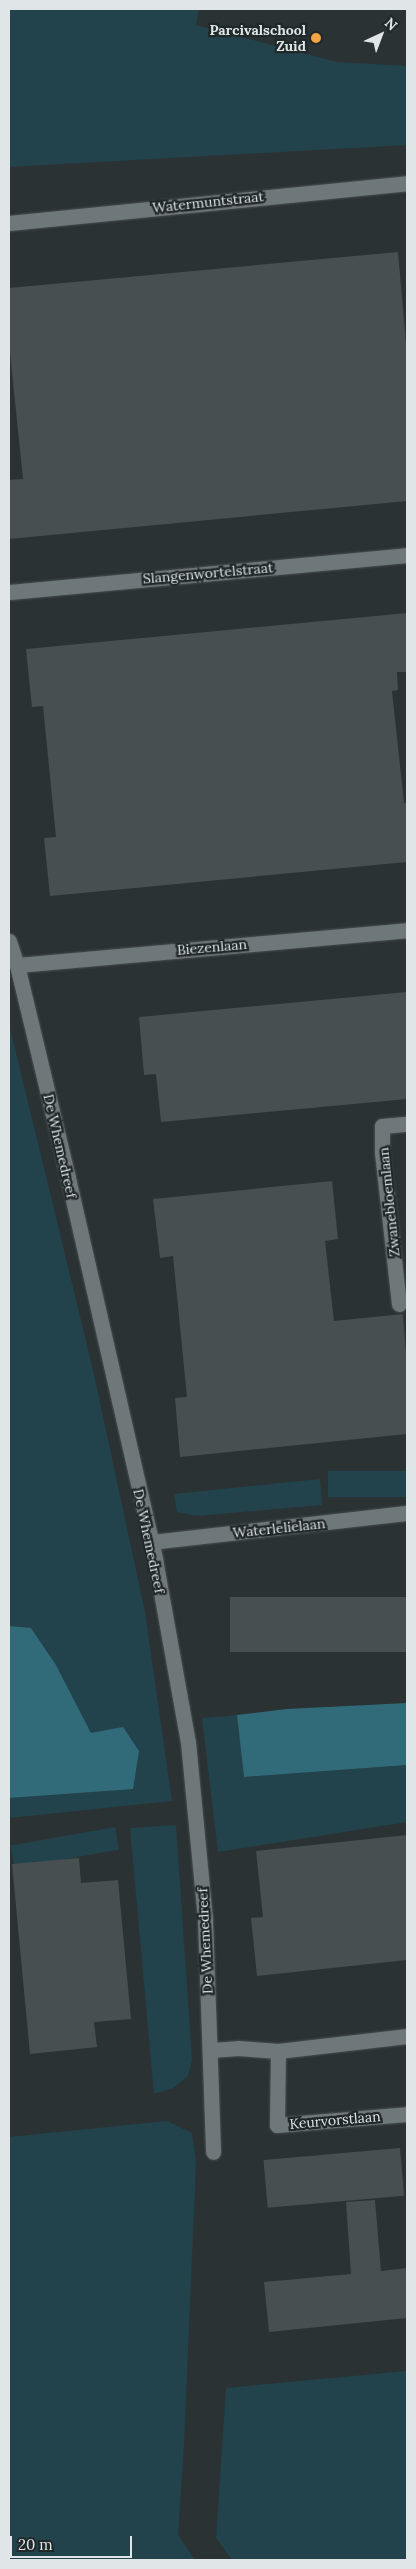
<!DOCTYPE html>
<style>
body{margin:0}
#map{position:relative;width:416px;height:2569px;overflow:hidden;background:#2b3234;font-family:Lora,serif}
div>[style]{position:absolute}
.green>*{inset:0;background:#22434c;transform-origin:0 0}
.water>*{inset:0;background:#316b7a}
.building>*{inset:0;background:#474f51;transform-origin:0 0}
.roads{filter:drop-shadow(0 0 1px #484f51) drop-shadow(0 0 1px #484f51)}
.minor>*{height:15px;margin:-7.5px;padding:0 7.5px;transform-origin:7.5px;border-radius:7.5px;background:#6e777a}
.dots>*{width:14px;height:14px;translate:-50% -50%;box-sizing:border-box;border:2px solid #21282a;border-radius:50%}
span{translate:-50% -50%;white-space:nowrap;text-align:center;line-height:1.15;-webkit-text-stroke:4.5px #21282a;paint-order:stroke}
.poi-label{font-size:14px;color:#e0e5e7;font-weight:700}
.right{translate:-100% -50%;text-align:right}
.street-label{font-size:14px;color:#e0e5e7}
.frame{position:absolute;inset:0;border:10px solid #e0e5e7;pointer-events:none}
.north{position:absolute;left:356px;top:10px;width:50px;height:50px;-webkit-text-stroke:4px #21282a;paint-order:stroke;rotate:43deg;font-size:14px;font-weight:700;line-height:20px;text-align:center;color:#e0e5e7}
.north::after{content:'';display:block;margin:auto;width:18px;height:22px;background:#e0e5e7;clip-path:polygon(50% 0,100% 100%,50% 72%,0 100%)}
.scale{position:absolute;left:10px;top:2536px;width:122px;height:22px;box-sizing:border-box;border:2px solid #e0e5e7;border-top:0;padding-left:6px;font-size:15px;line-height:18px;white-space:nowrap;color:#e0e5e7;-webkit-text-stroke:4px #21282a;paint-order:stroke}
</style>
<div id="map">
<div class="green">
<i style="clip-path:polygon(9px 9px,199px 9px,196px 25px,337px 62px,407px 66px,407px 145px,9px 167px)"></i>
<i style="clip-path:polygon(9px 1024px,93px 1370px,145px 1612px,172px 1801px,9px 1818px,9px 1798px,132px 1788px,91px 1733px,56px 1665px,31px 1628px,9px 1626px)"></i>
<i style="left:407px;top:1471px;width:26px;height:79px;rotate:90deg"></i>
<i style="clip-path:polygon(320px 1479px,322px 1505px,196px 1516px,177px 1512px,174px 1494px)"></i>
<i style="clip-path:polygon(237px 1715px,244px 1777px,407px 1765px,407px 1822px,218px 1852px,202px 1718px)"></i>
<i style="clip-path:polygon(176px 1825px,192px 2060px,188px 2076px,173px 2088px,154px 2094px,130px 1828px)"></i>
<i style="left:115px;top:1827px;width:23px;height:106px;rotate:80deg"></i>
<i style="clip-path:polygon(167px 2121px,192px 2133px,196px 2163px,184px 2444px,178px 2535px,195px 2560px,9px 2560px,9px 2137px)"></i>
<i style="clip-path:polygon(407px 2371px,407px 2560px,232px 2560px,216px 2538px,226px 2388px)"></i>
</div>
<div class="water">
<i style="clip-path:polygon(9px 1626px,31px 1628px,56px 1665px,91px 1733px,123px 1727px,139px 1751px,133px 1789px,9px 1798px)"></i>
<i style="clip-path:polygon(407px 1703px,407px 1765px,244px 1777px,237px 1715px,287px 1709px)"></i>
</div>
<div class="building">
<i style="clip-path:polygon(398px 252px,407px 355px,407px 501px,9px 539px,9px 480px,23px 479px,9px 343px,9px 288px)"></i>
<i style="clip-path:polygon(407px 613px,407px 672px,397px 672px,398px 690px,392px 691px,404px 803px,407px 803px,407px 862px,50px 896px,44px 838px,56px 837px,43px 706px,32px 707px,26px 649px)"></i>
<i style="clip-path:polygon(407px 992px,407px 1099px,161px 1122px,156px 1074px,144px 1075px,139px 1017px)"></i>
<i style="clip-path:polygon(332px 1181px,338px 1239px,325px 1241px,334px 1321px,403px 1314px,407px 1369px,407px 1434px,180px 1457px,175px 1398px,187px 1397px,173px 1256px,160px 1258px,153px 1199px)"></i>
<i style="left:407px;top:1597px;width:55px;height:177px;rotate:90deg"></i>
<i style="clip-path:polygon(407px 1835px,407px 1960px,257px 1976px,251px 1918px,263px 1917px,256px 1851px)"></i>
<i style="clip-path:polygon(79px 1858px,81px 1883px,118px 1880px,131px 2019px,94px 2022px,97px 2047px,30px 2054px,12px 1864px)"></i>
<i style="left:400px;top:2148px;width:48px;height:137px;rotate:85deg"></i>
<i style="clip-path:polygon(375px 2200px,381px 2271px,407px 2268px,407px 2318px,269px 2332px,264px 2282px,351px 2274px,346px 2202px)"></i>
</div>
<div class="roads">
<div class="minor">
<i style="left:9px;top:223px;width:400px;rotate:-5.7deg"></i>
<i style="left:9px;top:592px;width:400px;rotate:-5.3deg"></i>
<i style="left:9px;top:941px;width:25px;rotate:72deg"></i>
<i style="left:17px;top:965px;width:219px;rotate:76.5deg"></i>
<i style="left:68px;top:1178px;width:391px;rotate:77.1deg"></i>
<i style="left:155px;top:1559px;width:186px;rotate:79.8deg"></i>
<i style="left:188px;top:1742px;width:179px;rotate:84.5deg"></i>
<i style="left:205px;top:1920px;width:232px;rotate:88deg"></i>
<i style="left:17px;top:965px;width:392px;rotate:-5.1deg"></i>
<i style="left:399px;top:1304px;width:153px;rotate:-96.4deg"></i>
<i style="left:382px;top:1152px;width:26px;rotate:-90deg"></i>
<i style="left:382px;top:1126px;width:25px;rotate:-5deg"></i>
<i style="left:151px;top:1542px;width:258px;rotate:-6.5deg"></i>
<i style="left:211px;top:2050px;width:27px;rotate:-4deg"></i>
<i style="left:238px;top:2048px;width:40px;rotate:4.3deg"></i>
<i style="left:278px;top:2051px;width:130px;rotate:-6.6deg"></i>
<i style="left:278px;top:2051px;width:74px;rotate:90.8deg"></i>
<i style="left:277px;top:2125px;width:130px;rotate:-4.8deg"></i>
</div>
</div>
<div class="dots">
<i style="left:316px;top:38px;background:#f3a443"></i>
</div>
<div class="poi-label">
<span class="right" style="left:306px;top:38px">Parcivalschool<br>Zuid</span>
</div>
<div class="street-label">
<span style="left:208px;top:202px;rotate:-6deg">Watermuntstraat</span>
<span style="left:208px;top:573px;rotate:-5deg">Slangenwortelstraat</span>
<span style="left:212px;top:947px;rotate:-5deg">Biezenlaan</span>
<span style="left:60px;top:1146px;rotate:77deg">De Whemedreef</span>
<span style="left:389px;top:1202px;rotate:-96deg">Zwanebloemlaan</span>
<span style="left:279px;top:1528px;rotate:-6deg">Waterlelielaan</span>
<span style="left:149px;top:1541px;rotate:78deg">De Whemedreef</span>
<span style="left:205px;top:1941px;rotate:-93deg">De Whemedreef</span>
<span style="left:335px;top:2120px;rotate:-5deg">Keurvorstlaan</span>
</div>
<div class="frame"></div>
<div class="north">N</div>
<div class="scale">20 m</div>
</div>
